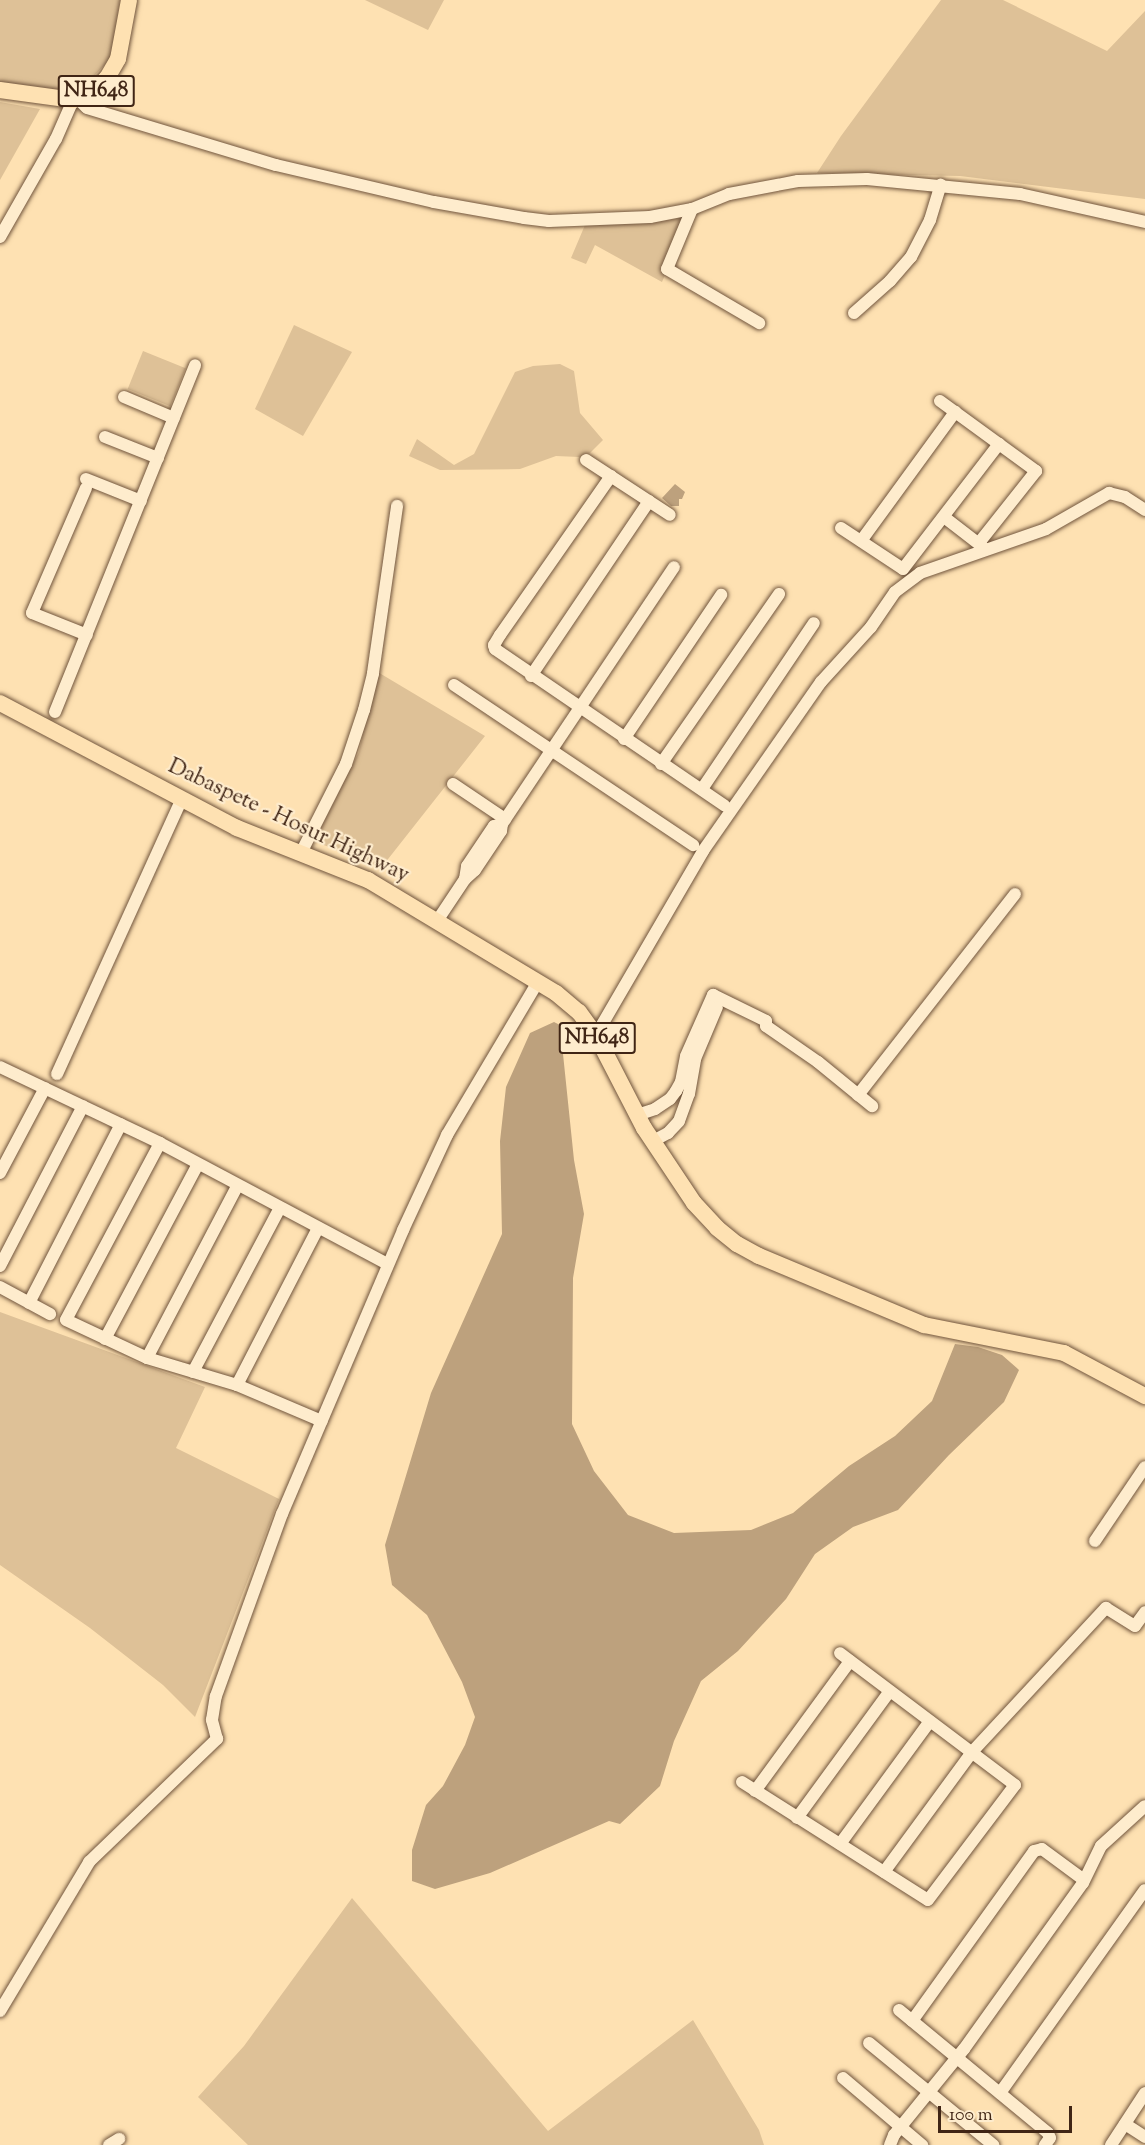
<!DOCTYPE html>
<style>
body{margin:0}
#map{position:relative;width:1145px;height:2145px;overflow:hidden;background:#fee1b2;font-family:"Sorts Mill Goudy",serif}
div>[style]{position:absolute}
.green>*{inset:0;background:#dec197;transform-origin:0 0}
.water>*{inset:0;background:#bda17d}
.roads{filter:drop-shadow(0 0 2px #70543c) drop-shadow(0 0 2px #70543c)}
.minor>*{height:12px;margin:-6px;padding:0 6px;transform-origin:6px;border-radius:6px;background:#feeccd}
.highway>*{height:16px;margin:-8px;padding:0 8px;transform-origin:8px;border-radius:8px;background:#fee1b2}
span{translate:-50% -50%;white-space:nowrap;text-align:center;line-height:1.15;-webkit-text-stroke:4.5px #feeccd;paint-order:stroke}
.shield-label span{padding:2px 4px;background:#feeccd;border:2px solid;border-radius:4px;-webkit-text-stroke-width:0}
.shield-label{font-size:21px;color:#402515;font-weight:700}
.street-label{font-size:22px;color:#402515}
.scale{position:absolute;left:938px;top:2106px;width:134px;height:27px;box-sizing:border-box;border:3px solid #402515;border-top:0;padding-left:8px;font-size:18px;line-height:21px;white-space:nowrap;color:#402515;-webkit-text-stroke:4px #feeccd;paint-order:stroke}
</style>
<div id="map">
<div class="green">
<i style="clip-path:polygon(0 0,120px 0,112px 57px,76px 95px,0 84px)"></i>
<i style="clip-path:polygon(365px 0,444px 0,428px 30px)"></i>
<i style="clip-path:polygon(941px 0,1003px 0,1107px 51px,1145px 11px,1145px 199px,960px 176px,817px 173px,841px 136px)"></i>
<i style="clip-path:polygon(0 102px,40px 109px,0 180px)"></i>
<i style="clip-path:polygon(680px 218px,683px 220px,660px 271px,665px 275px,662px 282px,595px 245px,586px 264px,571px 258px,585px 225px,649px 223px)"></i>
<i style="clip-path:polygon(294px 325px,352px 352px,303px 436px,255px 409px)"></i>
<i style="left:143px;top:351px;width:46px;height:41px;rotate:22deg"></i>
<i style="clip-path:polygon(560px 364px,574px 371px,580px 413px,603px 440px,582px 461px,579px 457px,556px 456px,520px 469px,440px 470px,409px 456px,417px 439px,454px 465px,474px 454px,515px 372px,533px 366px)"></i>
<i style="clip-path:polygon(376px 671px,485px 736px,381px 868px,314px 841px,359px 752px)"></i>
<i style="clip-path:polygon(0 1312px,205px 1387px,176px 1448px,279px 1499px,195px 1717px,163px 1685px,90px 1628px,0 1565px)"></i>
<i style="clip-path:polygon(352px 1898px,548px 2131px,693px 2020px,759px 2130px,764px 2145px,248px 2145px,198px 2097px,244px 2046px)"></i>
</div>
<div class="water">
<i style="clip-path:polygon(675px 484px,685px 492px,682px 499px,679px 499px,679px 506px,671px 506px,662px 498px)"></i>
<i style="clip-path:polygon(554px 1022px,560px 1025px,574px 1160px,584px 1214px,573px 1278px,572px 1424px,594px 1471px,628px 1515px,674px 1533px,751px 1530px,793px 1513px,849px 1466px,895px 1436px,932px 1401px,955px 1344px,978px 1347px,1002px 1355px,1019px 1370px,1004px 1402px,949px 1455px,898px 1510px,853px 1527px,815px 1554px,786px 1599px,738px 1651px,701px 1681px,674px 1741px,660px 1786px,620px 1824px,609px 1821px,490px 1873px,435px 1889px,412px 1881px,412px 1850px,426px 1805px,443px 1786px,465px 1745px,475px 1717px,462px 1682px,427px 1615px,392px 1585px,385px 1545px,431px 1393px,502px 1234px,500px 1141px,506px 1087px,530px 1033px)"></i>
</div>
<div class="roads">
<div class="minor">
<i style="left:79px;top:100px;width:11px;rotate:45deg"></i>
<i style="left:87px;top:108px;width:197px;rotate:16.8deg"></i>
<i style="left:276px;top:165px;width:162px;rotate:13.2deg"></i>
<i style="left:434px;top:202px;width:91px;rotate:10.1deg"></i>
<i style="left:524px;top:218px;width:25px;rotate:7deg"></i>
<i style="left:549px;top:221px;width:101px;rotate:-2.3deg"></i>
<i style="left:650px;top:217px;width:43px;rotate:-10.8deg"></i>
<i style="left:692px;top:209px;width:40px;rotate:-22deg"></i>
<i style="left:729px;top:194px;width:70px;rotate:-10.7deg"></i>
<i style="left:798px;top:181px;width:69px;rotate:-1.7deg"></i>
<i style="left:867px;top:179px;width:154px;rotate:5.6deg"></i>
<i style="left:1020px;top:194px;width:128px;rotate:12.6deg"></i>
<i style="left:692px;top:209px;width:65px;rotate:112.6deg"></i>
<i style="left:667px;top:269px;width:107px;rotate:30.4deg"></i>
<i style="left:0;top:237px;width:113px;rotate:-60.3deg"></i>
<i style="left:56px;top:139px;width:43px;rotate:-66.4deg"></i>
<i style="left:854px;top:313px;width:48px;rotate:-41.6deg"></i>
<i style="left:890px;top:281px;width:32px;rotate:-49deg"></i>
<i style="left:911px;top:257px;width:42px;rotate:-62.8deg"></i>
<i style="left:930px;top:220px;width:37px;rotate:-73deg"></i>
<i style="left:124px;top:397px;width:54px;rotate:22.8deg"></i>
<i style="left:940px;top:401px;width:119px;rotate:36.1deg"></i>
<i style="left:1036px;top:471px;width:92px;rotate:128.4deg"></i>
<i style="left:105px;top:437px;width:57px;rotate:21.6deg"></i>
<i style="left:586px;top:460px;width:100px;rotate:33.2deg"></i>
<i style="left:611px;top:476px;width:194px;rotate:124.9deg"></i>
<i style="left:500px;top:635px;width:12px;rotate:121deg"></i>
<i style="left:494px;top:645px;width:4px;rotate:76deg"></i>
<i style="left:495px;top:649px;width:278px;rotate:34.3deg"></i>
<i style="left:86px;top:479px;width:59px;rotate:21.8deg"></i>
<i style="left:86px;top:488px;width:136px;rotate:113.4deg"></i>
<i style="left:32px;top:613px;width:59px;rotate:21.8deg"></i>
<i style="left:944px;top:517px;width:49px;rotate:37.6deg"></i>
<i style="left:841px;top:528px;width:74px;rotate:33.5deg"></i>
<i style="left:903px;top:569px;width:158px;rotate:-52.5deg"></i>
<i style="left:861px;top:541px;width:160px;rotate:-53.9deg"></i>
<i style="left:531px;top:676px;width:211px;rotate:-56deg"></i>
<i style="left:454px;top:685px;width:288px;rotate:33.8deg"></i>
<i style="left:55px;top:712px;width:374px;rotate:-68deg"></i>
<i style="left:624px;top:739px;width:174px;rotate:-56deg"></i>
<i style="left:661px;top:764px;width:207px;rotate:-55.2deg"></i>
<i style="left:453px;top:784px;width:63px;rotate:33.9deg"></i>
<i style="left:702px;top:789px;width:200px;rotate:-56deg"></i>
<i style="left:301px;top:853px;width:100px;rotate:-63.2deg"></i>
<i style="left:346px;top:764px;width:57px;rotate:-71.6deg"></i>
<i style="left:364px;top:710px;width:38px;rotate:-76deg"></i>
<i style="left:373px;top:673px;width:169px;rotate:-81.8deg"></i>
<i style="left:465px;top:879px;width:13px;rotate:-81deg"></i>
<i style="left:467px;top:866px;width:48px;rotate:-56deg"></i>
<i style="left:494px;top:826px;width:8px;rotate:-14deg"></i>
<i style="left:437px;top:921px;width:50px;rotate:-56.3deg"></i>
<i style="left:465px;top:879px;width:13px;rotate:-42deg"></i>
<i style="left:475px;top:870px;width:47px;rotate:-56.3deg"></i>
<i style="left:501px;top:831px;width:7px;rotate:-82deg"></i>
<i style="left:502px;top:824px;width:309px;rotate:-56.2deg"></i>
<i style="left:596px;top:1035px;width:213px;rotate:-59.8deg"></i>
<i style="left:703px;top:851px;width:206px;rotate:-55.1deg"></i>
<i style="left:821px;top:682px;width:74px;rotate:-47.7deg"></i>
<i style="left:871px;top:627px;width:42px;rotate:-55.6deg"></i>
<i style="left:895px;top:592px;width:31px;rotate:-37deg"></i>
<i style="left:920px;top:573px;width:133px;rotate:-19.2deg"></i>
<i style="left:1046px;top:529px;width:73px;rotate:-29.7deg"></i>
<i style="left:1109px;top:493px;width:16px;rotate:14deg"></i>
<i style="left:1125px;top:497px;width:24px;rotate:33deg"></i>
<i style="left:0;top:1067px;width:177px;rotate:25.4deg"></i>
<i style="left:160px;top:1143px;width:258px;rotate:28deg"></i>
<i style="left:57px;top:1074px;width:302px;rotate:-65.6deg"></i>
<i style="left:858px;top:1095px;width:255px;rotate:-52deg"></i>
<i style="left:637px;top:1115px;width:19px;rotate:-18deg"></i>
<i style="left:655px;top:1109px;width:18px;rotate:-34deg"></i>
<i style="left:670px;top:1099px;width:10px;rotate:-53deg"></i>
<i style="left:676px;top:1091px;width:10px;rotate:-61deg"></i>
<i style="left:681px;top:1082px;width:26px;rotate:-79deg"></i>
<i style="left:686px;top:1056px;width:67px;rotate:-66.1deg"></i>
<i style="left:713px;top:995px;width:59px;rotate:26.1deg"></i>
<i style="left:766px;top:1021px;width:5px;rotate:90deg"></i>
<i style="left:766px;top:1026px;width:63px;rotate:34.7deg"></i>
<i style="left:818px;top:1062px;width:70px;rotate:39.2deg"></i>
<i style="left:653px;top:1141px;width:17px;rotate:-28deg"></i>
<i style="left:668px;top:1133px;width:16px;rotate:-47deg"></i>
<i style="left:679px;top:1121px;width:29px;rotate:-70deg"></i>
<i style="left:689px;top:1094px;width:36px;rotate:-80deg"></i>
<i style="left:695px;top:1059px;width:56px;rotate:-67.1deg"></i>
<i style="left:160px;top:1143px;width:200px;rotate:118deg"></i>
<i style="left:66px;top:1320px;width:89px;rotate:25.1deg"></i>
<i style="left:147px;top:1358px;width:94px;rotate:16.7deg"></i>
<i style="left:237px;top:1385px;width:92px;rotate:23deg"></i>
<i style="left:0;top:1173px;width:96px;rotate:-62.1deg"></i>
<i style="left:0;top:1266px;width:180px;rotate:-62.6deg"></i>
<i style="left:0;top:1287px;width:57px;rotate:28.4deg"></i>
<i style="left:29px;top:1303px;width:201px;rotate:-62.8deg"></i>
<i style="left:105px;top:1339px;width:198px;rotate:-62deg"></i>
<i style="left:147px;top:1358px;width:195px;rotate:-62.3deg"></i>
<i style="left:193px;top:1372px;width:186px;rotate:-62.1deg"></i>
<i style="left:237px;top:1385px;width:177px;rotate:-62.7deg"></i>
<i style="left:1095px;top:1541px;width:89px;rotate:-56deg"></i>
<i style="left:742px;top:1782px;width:220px;rotate:32.4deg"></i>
<i style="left:928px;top:1900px;width:144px;rotate:-52.9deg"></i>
<i style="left:1015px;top:1785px;width:219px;rotate:-143deg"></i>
<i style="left:755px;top:1791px;width:161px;rotate:-53.8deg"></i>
<i style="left:797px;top:1818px;width:157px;rotate:-53.8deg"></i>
<i style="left:840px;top:1844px;width:152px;rotate:-53.8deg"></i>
<i style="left:884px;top:1872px;width:149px;rotate:-53.7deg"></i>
<i style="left:972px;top:1752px;width:197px;rotate:-47.1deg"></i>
<i style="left:1106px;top:1608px;width:34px;rotate:32deg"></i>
<i style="left:1135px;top:1626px;width:17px;rotate:-54deg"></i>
<i style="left:899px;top:2010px;width:193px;rotate:39.5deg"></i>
<i style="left:1048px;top:2133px;width:5px;rotate:68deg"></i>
<i style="left:1050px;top:2138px;width:9px;rotate:126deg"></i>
<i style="left:0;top:2011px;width:174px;rotate:-59.1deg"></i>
<i style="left:89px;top:1862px;width:178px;rotate:-43.9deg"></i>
<i style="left:217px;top:1739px;width:20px;rotate:-105deg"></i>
<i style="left:212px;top:1720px;width:24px;rotate:-81deg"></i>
<i style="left:216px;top:1696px;width:194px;rotate:-70.1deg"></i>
<i style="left:282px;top:1514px;width:309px;rotate:-66.9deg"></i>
<i style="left:403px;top:1230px;width:105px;rotate:-65.1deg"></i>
<i style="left:447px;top:1135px;width:178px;rotate:-59.3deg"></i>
<i style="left:912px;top:2021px;width:209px;rotate:-54.3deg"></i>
<i style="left:1034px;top:1851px;width:8px;rotate:-14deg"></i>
<i style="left:1042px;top:1849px;width:52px;rotate:36.4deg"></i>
<i style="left:869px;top:2043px;width:161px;rotate:39.4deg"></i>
<i style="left:843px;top:2078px;width:104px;rotate:40.3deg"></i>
<i style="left:1000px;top:2093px;width:249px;rotate:-54.5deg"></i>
<i style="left:1125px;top:2124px;width:24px;rotate:33deg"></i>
<i style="left:109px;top:2145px;width:12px;rotate:-31deg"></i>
<i style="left:890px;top:2145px;width:11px;rotate:-68deg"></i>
<i style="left:894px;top:2135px;width:111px;rotate:-50.9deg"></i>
<i style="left:964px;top:2049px;width:204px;rotate:-54.4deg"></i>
<i style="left:1083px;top:1883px;width:41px;rotate:-64.1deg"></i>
<i style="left:1101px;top:1846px;width:59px;rotate:-42.3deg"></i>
<i style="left:1111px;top:2145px;width:62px;rotate:-56.8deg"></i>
</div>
<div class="highway">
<i style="left:0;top:90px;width:74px;rotate:7.8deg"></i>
<i style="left:73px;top:100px;width:16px;rotate:-11deg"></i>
<i style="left:89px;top:97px;width:26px;rotate:-47deg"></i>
<i style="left:107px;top:78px;width:22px;rotate:-60deg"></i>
<i style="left:118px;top:59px;width:60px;rotate:-79.4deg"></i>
<i style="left:0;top:703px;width:268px;rotate:27.8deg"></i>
<i style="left:237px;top:828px;width:141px;rotate:21.7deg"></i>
<i style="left:368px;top:880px;width:219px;rotate:31deg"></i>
<i style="left:556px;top:993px;width:30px;rotate:40deg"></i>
<i style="left:579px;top:1012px;width:29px;rotate:54deg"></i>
<i style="left:596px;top:1035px;width:105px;rotate:62.7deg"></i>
<i style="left:644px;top:1128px;width:90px;rotate:56.3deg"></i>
<i style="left:694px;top:1203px;width:34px;rotate:47deg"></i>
<i style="left:717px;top:1228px;width:26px;rotate:39deg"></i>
<i style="left:737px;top:1244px;width:25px;rotate:29deg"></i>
<i style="left:759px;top:1256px;width:179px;rotate:22.7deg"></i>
<i style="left:924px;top:1325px;width:143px;rotate:11.3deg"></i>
<i style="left:1064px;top:1353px;width:92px;rotate:28deg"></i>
</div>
</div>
<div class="shield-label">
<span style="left:96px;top:91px">NH648</span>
<span style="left:597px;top:1038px">NH648</span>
</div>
<div class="street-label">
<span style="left:288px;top:822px;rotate:25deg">Dabaspete - Hosur Highway</span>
</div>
<div class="scale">100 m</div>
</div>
